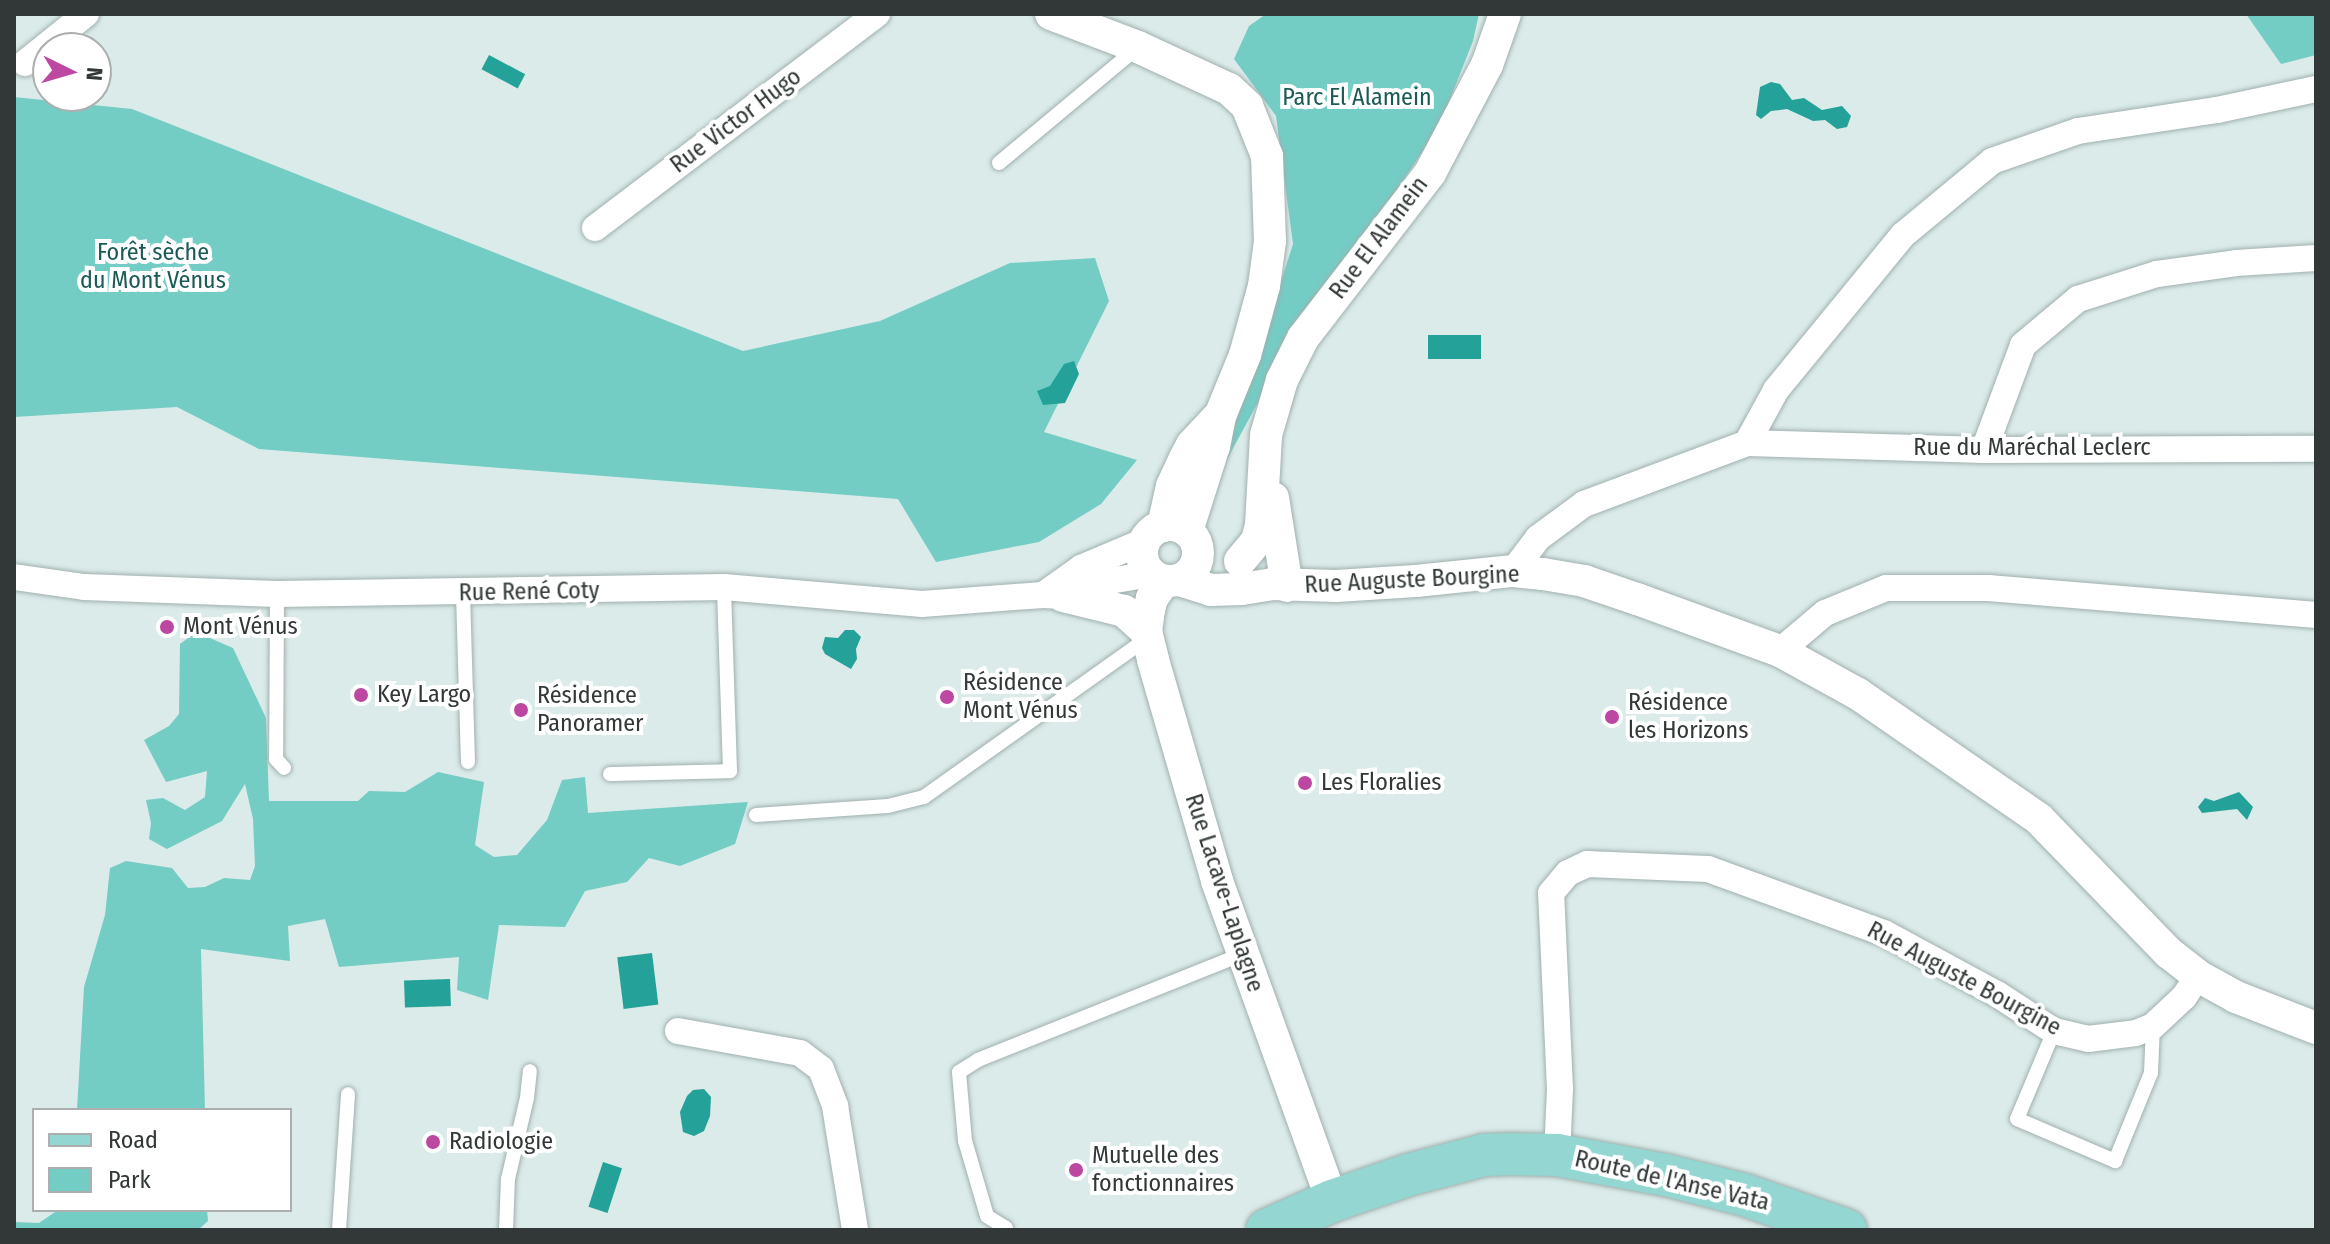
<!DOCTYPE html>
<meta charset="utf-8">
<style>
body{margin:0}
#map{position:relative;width:2330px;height:1244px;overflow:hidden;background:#daebe9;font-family:"Fira Sans Condensed",sans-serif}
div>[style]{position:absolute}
.green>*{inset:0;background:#74cdc5}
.water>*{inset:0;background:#24a198;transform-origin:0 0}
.roads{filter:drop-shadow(0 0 2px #a0b0ae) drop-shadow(0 0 2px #a0b0ae)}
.service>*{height:14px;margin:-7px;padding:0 7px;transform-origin:7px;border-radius:7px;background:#fff}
.minor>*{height:26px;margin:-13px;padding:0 13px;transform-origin:13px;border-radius:13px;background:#fff}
.tertiary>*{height:32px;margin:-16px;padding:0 16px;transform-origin:16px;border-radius:16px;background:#fff}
.tertiary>.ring{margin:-16px;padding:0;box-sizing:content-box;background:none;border:32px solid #fff;border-radius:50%}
.primary>*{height:42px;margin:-21px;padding:0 21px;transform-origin:21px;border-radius:21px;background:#94d6d1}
.dots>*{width:22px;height:22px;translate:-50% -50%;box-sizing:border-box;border:4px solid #fff;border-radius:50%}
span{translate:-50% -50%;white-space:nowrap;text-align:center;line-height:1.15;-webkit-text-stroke:8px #fff;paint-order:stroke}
.park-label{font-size:24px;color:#1b5b56}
.street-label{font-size:24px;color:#313837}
.poi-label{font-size:24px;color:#313837}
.left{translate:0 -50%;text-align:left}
.frame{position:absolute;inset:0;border:16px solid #313837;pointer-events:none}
.legend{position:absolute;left:32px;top:1108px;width:260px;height:104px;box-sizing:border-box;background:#fff;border:2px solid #adafaf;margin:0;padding:10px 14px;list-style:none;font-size:24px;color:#313837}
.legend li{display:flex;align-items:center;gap:16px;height:40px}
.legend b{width:40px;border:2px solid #adafaf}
.north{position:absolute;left:32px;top:32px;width:80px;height:80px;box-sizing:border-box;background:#fff;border:2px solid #adafaf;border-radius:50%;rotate:95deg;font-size:22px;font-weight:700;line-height:32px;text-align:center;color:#313837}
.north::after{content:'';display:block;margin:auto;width:28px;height:36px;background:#bc48a1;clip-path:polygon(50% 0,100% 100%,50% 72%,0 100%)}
</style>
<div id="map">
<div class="green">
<i style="clip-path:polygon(1266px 14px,1479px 14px,1473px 41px,1439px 127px,1357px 249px,1304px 318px,1219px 474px,1293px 244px,1276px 116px,1234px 59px,1249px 26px)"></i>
<i style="clip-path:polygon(2246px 14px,2316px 14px,2316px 55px,2281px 64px)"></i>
<i style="clip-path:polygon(14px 97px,132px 109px,743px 351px,880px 321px,1010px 263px,1095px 258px,1109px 301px,1044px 432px,1137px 460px,1101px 504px,1039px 542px,936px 562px,898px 499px,259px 449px,177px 407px,14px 417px)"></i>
<i style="clip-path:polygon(196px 632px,233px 648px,266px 718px,269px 801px,358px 801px,369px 791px,405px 792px,438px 772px,484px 782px,475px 845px,494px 857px,517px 855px,547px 820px,562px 780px,585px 777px,588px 813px,748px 802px,735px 844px,680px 866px,649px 858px,627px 882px,585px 891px,565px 927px,499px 925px,488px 1000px,457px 990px,459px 957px,339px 967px,325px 919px,288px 926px,290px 961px,201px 949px,205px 1110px,77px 1110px,84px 987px,105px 915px,110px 868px,126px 861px,172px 868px,188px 888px,205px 887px,224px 878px,250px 880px,255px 866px,253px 819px,245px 784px,222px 821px,167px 849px,149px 839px,151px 823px,146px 800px,163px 798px,185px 810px,205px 797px,207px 771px,166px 782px,144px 740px,169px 726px,179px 714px,180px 644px)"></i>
<i style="clip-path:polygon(58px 1210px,207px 1210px,208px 1221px,198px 1230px,14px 1230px,14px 1222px,39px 1223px)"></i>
</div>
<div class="water">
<i style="left:489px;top:55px;width:41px;height:16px;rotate:28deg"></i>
<i style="clip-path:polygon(1771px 82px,1780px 84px,1792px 100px,1804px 98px,1822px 110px,1842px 106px,1851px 116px,1847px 127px,1837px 129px,1825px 120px,1813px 121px,1787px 109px,1771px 111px,1761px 119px,1756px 115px,1760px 87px)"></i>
<i style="left:1428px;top:335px;width:53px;height:24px"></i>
<i style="clip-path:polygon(1074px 361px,1079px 374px,1065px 403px,1043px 405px,1037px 391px,1050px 386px,1064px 364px)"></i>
<i style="clip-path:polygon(845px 630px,854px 630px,861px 637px,856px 649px,857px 659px,851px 669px,825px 654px,822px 648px,825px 637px,838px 638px)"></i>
<i style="clip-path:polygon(2239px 792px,2253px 807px,2247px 820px,2237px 809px,2202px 813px,2198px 807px,2205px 798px,2214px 801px)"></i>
<i style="left:652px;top:953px;width:52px;height:35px;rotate:83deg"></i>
<i style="left:450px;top:979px;width:27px;height:46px;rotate:88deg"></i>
<i style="clip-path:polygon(704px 1089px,711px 1097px,710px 1116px,704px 1131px,694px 1136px,683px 1132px,680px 1112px,687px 1096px,693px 1090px)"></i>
<i style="left:603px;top:1162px;width:20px;height:47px;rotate:18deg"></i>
</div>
<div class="roads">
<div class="service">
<i style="left:999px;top:163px;width:181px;rotate:-39.8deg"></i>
<i style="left:277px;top:594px;width:165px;rotate:90.3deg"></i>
<i style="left:276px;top:759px;width:12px;rotate:48deg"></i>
<i style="left:463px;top:594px;width:168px;rotate:88.3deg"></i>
<i style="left:610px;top:774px;width:120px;rotate:-1.4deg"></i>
<i style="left:730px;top:771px;width:184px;rotate:-91.9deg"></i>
<i style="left:756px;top:815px;width:132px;rotate:-3.9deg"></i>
<i style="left:888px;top:806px;width:37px;rotate:-14deg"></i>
<i style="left:924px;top:797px;width:275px;rotate:-35.4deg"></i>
<i style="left:2054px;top:1031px;width:95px;rotate:112.8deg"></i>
<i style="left:2017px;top:1119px;width:107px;rotate:23.2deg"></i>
<i style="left:2115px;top:1161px;width:95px;rotate:-67.8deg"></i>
<i style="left:2151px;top:1073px;width:47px;rotate:-87.6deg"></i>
<i style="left:1006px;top:1228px;width:22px;rotate:-148deg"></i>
<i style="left:987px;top:1216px;width:78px;rotate:-106.3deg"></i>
<i style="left:965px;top:1141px;width:69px;rotate:-95deg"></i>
<i style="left:959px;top:1072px;width:22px;rotate:-32deg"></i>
<i style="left:978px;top:1060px;width:285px;rotate:-21.8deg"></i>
<i style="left:339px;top:1230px;width:136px;rotate:-86.2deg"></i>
<i style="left:506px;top:1230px;width:51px;rotate:-87.8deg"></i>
<i style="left:508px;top:1179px;width:83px;rotate:-76.8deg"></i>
<i style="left:527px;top:1098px;width:27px;rotate:-84deg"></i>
</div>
<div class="minor">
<i style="left:25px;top:63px;width:78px;rotate:-38.8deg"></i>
<i style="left:595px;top:228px;width:354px;rotate:-37.2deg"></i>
<i style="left:1747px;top:443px;width:237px;rotate:1.7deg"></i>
<i style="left:1984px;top:450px;width:332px;rotate:-0.2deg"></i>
<i style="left:1984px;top:450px;width:112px;rotate:-69.6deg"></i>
<i style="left:2023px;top:345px;width:72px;rotate:-39.9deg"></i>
<i style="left:2078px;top:299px;width:83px;rotate:-17.6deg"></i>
<i style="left:2157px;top:274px;width:80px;rotate:-7.9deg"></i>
<i style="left:2236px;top:263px;width:80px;rotate:-3.6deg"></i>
<i style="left:1513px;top:571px;width:41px;rotate:-52.9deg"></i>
<i style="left:1538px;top:538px;width:57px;rotate:-36.5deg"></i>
<i style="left:1584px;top:504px;width:174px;rotate:-20.5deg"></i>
<i style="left:1747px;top:443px;width:60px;rotate:-61.3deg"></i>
<i style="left:1776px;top:390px;width:200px;rotate:-50.7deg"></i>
<i style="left:1903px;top:235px;width:116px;rotate:-39.7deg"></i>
<i style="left:1992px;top:161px;width:91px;rotate:-19.2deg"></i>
<i style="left:2078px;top:131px;width:141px;rotate:-8.6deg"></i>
<i style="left:2217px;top:110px;width:101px;rotate:-12deg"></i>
<i style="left:14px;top:577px;width:71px;rotate:8.1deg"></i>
<i style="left:84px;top:587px;width:193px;rotate:2.1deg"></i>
<i style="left:277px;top:594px;width:447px;rotate:-0.9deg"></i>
<i style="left:724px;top:587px;width:199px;rotate:4.9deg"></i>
<i style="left:922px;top:604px;width:121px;rotate:-4.3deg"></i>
<i style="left:1043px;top:595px;width:20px;rotate:3deg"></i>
<i style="left:1063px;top:596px;width:43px;rotate:-18.9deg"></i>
<i style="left:1104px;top:582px;width:47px;rotate:-9.9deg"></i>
<i style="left:1043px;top:595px;width:47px;rotate:-35.4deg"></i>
<i style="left:1081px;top:568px;width:69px;rotate:-22.9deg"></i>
<i style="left:1780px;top:651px;width:59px;rotate:-40.2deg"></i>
<i style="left:1825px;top:613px;width:66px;rotate:-22.3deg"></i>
<i style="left:1886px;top:588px;width:103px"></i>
<i style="left:1989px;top:588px;width:328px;rotate:4.7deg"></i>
<i style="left:678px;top:1031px;width:124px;rotate:10.2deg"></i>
<i style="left:800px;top:1053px;width:26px;rotate:37deg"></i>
<i style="left:821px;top:1069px;width:40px;rotate:69deg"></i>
<i style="left:835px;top:1106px;width:126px;rotate:80.8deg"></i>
<i style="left:1557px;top:1155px;width:66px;rotate:-87.4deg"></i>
<i style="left:1560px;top:1089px;width:196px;rotate:-92.6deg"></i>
<i style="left:1551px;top:893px;width:26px;rotate:-50deg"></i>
<i style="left:1568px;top:873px;width:21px;rotate:-25deg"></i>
<i style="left:1587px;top:864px;width:121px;rotate:2.4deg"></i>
<i style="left:1708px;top:869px;width:187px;rotate:20deg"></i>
<i style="left:1884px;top:933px;width:128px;rotate:28.4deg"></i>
<i style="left:1997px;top:994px;width:68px;rotate:33deg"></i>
<i style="left:2054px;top:1031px;width:35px;rotate:13deg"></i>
<i style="left:2088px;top:1039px;width:48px;rotate:-7.1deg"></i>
<i style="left:2136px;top:1033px;width:18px;rotate:-22deg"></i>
<i style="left:2153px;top:1026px;width:42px;rotate:-43.1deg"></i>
<i style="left:2184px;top:997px;width:25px;rotate:-56deg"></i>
</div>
<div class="tertiary">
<i style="left:1051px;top:14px;width:93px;rotate:20.8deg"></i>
<i style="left:1138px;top:47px;width:100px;rotate:24.8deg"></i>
<i style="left:1229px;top:89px;width:25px;rotate:43deg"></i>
<i style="left:1247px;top:106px;width:54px;rotate:68.2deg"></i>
<i style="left:1267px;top:156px;width:85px;rotate:88deg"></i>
<i style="left:1270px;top:241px;width:45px;rotate:97.6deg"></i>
<i style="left:1264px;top:286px;width:72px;rotate:105.4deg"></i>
<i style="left:1245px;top:355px;width:66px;rotate:112.3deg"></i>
<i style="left:1220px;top:416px;width:31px;rotate:101deg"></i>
<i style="left:1214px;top:446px;width:89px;rotate:107.6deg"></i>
<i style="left:1273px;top:498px;width:89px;rotate:81deg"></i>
<i class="ring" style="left:1142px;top:525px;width:24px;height:24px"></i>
<i style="left:1163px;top:526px;width:41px;rotate:-77.3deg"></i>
<i style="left:1172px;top:486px;width:29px;rotate:-65deg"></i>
<i style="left:1184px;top:460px;width:17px;rotate:-62deg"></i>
<i style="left:1192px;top:445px;width:37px;rotate:-47deg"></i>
<i style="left:1240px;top:561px;width:26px;rotate:-50deg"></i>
<i style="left:1257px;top:541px;width:16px;rotate:-76deg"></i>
<i style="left:1261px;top:525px;width:90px;rotate:-86.8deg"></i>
<i style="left:1266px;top:435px;width:57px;rotate:-73.8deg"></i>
<i style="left:1282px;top:380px;width:47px;rotate:-63.4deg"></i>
<i style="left:1303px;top:338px;width:208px;rotate:-52.4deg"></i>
<i style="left:1430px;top:173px;width:122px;rotate:-62.2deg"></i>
<i style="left:1487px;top:65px;width:54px;rotate:-70.6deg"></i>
<i style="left:1179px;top:580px;width:34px;rotate:17deg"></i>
<i style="left:1211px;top:590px;width:31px;rotate:-2deg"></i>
<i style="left:1242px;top:589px;width:30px;rotate:-9deg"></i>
<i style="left:1272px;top:584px;width:64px;rotate:1.8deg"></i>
<i style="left:1336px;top:586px;width:80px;rotate:-3.6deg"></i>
<i style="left:1416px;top:581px;width:98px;rotate:-5.9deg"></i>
<i style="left:1513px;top:571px;width:30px;rotate:6deg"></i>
<i style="left:1543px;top:574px;width:42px;rotate:9.7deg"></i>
<i style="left:1584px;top:581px;width:56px;rotate:18.8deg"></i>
<i style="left:1637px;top:599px;width:152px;rotate:20deg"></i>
<i style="left:1780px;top:651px;width:89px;rotate:28.9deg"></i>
<i style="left:1858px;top:694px;width:220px;rotate:34.6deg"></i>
<i style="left:2039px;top:819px;width:187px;rotate:45.9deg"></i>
<i style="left:2169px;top:953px;width:37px;rotate:38deg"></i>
<i style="left:2198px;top:976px;width:43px;rotate:28.9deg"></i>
<i style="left:2236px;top:997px;width:86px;rotate:21.2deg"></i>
<i style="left:1164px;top:581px;width:21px;rotate:125deg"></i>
<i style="left:1152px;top:598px;width:12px;rotate:104deg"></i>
<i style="left:1149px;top:610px;width:21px;rotate:98deg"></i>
<i style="left:1146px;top:631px;width:30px;rotate:76deg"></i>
<i style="left:1153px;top:660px;width:230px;rotate:73.8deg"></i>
<i style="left:1217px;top:881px;width:340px;rotate:70.2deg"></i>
<i style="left:1063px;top:596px;width:63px;rotate:13.8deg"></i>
<i style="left:1124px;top:611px;width:30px;rotate:42deg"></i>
</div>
<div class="primary">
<i style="left:1267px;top:1230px;width:71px;rotate:-24deg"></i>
<i style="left:1332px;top:1201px;width:80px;rotate:-18.9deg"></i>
<i style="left:1408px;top:1175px;width:79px;rotate:-14.7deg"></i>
<i style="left:1484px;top:1155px;width:27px;rotate:-2deg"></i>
<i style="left:1511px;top:1154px;width:46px;rotate:1.2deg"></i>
<i style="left:1557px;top:1155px;width:111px;rotate:10.4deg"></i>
<i style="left:1666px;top:1175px;width:81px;rotate:14.2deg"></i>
<i style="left:1745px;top:1195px;width:107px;rotate:19.1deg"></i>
</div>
</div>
<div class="dots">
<i style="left:167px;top:627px;background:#bc48a1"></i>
<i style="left:361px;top:695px;background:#bc48a1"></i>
<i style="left:947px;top:697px;background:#bc48a1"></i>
<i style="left:521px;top:710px;background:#bc48a1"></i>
<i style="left:1612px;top:717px;background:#bc48a1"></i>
<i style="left:1305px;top:783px;background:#bc48a1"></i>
<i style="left:433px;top:1142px;background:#bc48a1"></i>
<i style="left:1076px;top:1170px;background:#bc48a1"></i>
</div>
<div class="park-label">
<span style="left:1357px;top:98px">Parc El Alamein</span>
<span style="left:153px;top:267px">Forêt sèche<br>du Mont Vénus</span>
</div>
<div class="street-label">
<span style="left:736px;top:121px;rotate:-37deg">Rue Victor Hugo</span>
<span style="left:1379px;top:238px;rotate:-53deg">Rue El Alamein</span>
<span style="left:2032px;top:448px">Rue du Maréchal Leclerc</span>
<span style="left:1412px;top:580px;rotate:-3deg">Rue Auguste Bourgine</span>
<span style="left:529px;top:592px;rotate:-1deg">Rue René Coty</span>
<span style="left:1224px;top:893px;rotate:72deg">Rue Lacave-Laplagne</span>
<span style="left:1964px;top:979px;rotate:28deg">Rue Auguste Bourgine</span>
<span style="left:1672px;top:1181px;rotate:13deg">Route de l'Anse Vata</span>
</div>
<div class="poi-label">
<span class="left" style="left:183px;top:627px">Mont Vénus</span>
<span class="left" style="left:963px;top:697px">Résidence<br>Mont Vénus</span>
<span class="left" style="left:377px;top:695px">Key Largo</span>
<span class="left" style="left:537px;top:710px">Résidence<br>Panoramer</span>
<span class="left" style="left:1628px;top:717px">Résidence<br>les Horizons</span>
<span class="left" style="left:1321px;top:783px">Les Floralies</span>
<span class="left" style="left:449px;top:1142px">Radiologie</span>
<span class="left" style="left:1092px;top:1170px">Mutuelle des<br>fonctionnaires</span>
</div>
<div class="frame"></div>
<ul class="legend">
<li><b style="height:10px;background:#94d6d1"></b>Road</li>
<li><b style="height:22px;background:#74cdc5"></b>Park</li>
</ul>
<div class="north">N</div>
</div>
